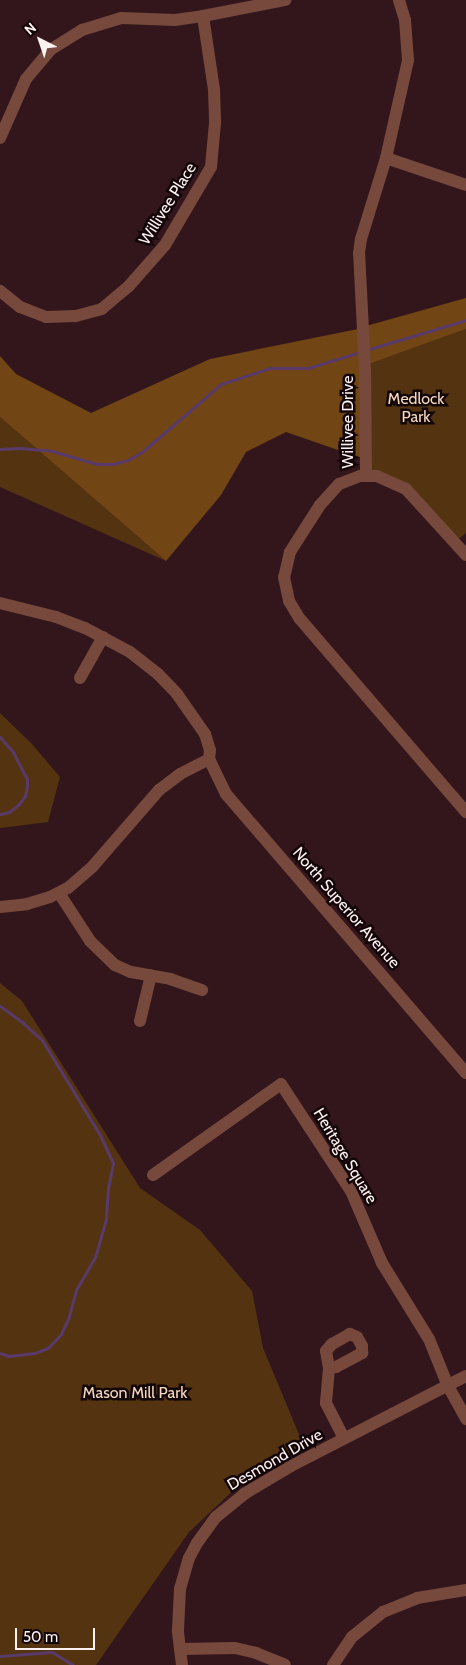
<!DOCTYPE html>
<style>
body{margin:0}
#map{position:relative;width:466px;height:1665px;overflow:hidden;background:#33161c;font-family:Cabin,sans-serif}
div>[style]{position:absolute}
.green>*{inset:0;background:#543410}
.forest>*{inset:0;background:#714614}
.stream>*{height:3px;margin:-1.5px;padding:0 1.5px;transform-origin:1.5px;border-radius:1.5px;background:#593a6a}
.minor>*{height:12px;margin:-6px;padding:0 6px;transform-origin:6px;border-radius:6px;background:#76493c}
span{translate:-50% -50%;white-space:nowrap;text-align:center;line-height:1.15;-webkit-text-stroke:5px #130608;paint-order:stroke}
.street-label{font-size:16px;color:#fdf0f1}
.park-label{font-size:16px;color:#f5d9bf}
.north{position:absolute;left:15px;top:15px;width:50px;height:50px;-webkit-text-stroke:4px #130608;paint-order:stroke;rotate:319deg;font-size:14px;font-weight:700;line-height:20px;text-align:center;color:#fdf0f1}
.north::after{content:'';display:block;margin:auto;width:18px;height:22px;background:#fdf0f1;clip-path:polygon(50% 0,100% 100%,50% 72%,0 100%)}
.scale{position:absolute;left:15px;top:1628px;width:80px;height:22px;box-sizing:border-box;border:2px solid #fdf0f1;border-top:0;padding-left:6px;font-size:15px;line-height:18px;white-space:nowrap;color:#fdf0f1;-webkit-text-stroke:4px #130608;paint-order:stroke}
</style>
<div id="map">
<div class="green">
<i style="clip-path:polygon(466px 329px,466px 533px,455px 542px,406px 489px,366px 476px,369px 364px)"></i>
<i style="clip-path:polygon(0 417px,166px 561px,0 487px)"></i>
<i style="clip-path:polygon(0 713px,32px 744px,60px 777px,48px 822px,0 828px)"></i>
<i style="clip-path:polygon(0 983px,22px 1001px,140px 1188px,200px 1230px,252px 1291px,263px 1348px,303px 1444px,236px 1488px,189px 1532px,96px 1665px,0 1665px)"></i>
</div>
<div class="forest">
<i style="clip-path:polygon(466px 298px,466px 329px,369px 364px,366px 326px)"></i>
<i style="clip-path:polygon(363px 328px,364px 459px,286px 432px,246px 452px,221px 495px,166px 561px,0 417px,0 356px,16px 374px,91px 413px,210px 359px)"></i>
</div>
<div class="stream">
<i style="left:366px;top:350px;width:104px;rotate:-16.7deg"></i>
<i style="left:0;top:449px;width:20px;rotate:-3deg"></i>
<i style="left:20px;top:448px;width:32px;rotate:5deg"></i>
<i style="left:52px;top:451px;width:47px;rotate:16.1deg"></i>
<i style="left:97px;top:464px;width:16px"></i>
<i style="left:113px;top:464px;width:16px;rotate:-15deg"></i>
<i style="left:128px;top:460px;width:16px;rotate:-30deg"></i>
<i style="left:142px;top:452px;width:104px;rotate:-40.7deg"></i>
<i style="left:221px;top:384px;width:52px;rotate:-18.1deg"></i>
<i style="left:270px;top:368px;width:38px"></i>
<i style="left:308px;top:368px;width:54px;rotate:-17.1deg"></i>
<i style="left:0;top:737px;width:20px;rotate:49deg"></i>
<i style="left:13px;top:752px;width:30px;rotate:63deg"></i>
<i style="left:27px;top:779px;width:7px;rotate:90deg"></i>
<i style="left:27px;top:786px;width:10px;rotate:101deg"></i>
<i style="left:25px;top:796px;width:10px;rotate:127deg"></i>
<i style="left:19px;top:804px;width:13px;rotate:141deg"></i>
<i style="left:9px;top:812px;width:9px;rotate:167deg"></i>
<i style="left:0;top:1006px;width:29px;rotate:36deg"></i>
<i style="left:23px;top:1023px;width:25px;rotate:42deg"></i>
<i style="left:42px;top:1040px;width:111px;rotate:58.6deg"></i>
<i style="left:100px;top:1135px;width:31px;rotate:65deg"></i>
<i style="left:113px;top:1163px;width:25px;rotate:101deg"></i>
<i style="left:108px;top:1188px;width:31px;rotate:94deg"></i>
<i style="left:106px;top:1219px;width:40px;rotate:106deg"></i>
<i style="left:95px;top:1257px;width:38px;rotate:120deg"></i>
<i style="left:76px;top:1290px;width:28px;rotate:105deg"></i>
<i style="left:69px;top:1317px;width:19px;rotate:115deg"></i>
<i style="left:61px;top:1334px;width:19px;rotate:133deg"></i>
<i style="left:48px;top:1348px;width:15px;rotate:160deg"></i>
<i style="left:34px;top:1353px;width:25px;rotate:173deg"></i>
<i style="left:9px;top:1356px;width:9px;rotate:-162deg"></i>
<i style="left:0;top:1656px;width:52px;rotate:-4.4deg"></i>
<i style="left:52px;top:1652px;width:25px;rotate:32deg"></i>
</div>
<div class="minor">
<i style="left:203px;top:16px;width:84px;rotate:-11deg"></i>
<i style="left:0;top:138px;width:64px;rotate:-66.2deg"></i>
<i style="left:26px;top:79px;width:38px;rotate:-50deg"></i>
<i style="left:50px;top:50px;width:38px;rotate:-32deg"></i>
<i style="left:82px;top:30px;width:41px;rotate:-17.1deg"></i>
<i style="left:121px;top:18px;width:54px;rotate:2.1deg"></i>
<i style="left:175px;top:20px;width:28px;rotate:-8deg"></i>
<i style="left:203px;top:16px;width:75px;rotate:81.5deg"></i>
<i style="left:214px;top:90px;width:33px;rotate:88deg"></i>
<i style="left:215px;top:123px;width:44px;rotate:95.2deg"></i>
<i style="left:211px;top:167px;width:91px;rotate:120.5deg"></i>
<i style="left:165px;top:245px;width:55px;rotate:131.3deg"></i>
<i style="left:129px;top:286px;width:35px;rotate:140deg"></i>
<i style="left:102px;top:309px;width:28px;rotate:165deg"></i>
<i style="left:75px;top:316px;width:29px;rotate:178deg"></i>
<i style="left:46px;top:317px;width:28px;rotate:-159deg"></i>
<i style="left:20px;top:307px;width:26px;rotate:-141deg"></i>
<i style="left:386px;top:158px;width:84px;rotate:18.6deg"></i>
<i style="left:366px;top:476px;width:106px;rotate:-90.5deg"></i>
<i style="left:365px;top:370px;width:117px;rotate:-92.9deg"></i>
<i style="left:359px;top:253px;width:14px;rotate:-82deg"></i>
<i style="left:361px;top:239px;width:85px;rotate:-72.8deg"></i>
<i style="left:386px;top:158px;width:100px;rotate:-77.3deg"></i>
<i style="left:408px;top:60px;width:40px;rotate:-94.3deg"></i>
<i style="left:405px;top:20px;width:21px;rotate:-107deg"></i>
<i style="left:466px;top:555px;width:89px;rotate:-132.3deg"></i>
<i style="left:406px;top:489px;width:32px;rotate:-156deg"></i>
<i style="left:377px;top:476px;width:17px;rotate:180deg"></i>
<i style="left:360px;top:476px;width:22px;rotate:159deg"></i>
<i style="left:339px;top:484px;width:28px;rotate:132deg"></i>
<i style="left:320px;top:505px;width:56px;rotate:122.6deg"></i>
<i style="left:290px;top:552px;width:26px;rotate:103deg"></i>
<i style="left:284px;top:577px;width:25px;rotate:78deg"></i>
<i style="left:289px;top:601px;width:21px;rotate:59deg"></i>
<i style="left:300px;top:619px;width:255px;rotate:49.3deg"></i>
<i style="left:0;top:603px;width:58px;rotate:14deg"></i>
<i style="left:56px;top:617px;width:31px;rotate:21deg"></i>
<i style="left:85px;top:628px;width:51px;rotate:28.1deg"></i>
<i style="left:130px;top:652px;width:36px;rotate:38deg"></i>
<i style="left:158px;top:674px;width:28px;rotate:46deg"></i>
<i style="left:177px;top:694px;width:49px;rotate:55deg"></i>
<i style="left:205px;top:734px;width:17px;rotate:73deg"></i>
<i style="left:210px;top:750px;width:9px;rotate:96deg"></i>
<i style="left:209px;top:759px;width:39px;rotate:64deg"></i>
<i style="left:226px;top:794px;width:368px;rotate:49.3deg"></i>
<i style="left:80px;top:678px;width:47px;rotate:-60.7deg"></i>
<i style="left:59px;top:893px;width:57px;rotate:57.1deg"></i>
<i style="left:90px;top:941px;width:35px;rotate:44deg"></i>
<i style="left:115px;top:965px;width:17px;rotate:24deg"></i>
<i style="left:131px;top:972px;width:40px;rotate:10deg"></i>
<i style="left:170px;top:979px;width:34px;rotate:19deg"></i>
<i style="left:0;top:907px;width:27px;rotate:-6deg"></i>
<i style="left:27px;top:904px;width:24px;rotate:-17deg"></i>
<i style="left:50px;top:897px;width:20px;rotate:-27deg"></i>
<i style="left:68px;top:888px;width:33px;rotate:-41deg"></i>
<i style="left:93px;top:866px;width:101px;rotate:-49deg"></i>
<i style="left:159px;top:790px;width:26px;rotate:-37deg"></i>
<i style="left:180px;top:774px;width:33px;rotate:-27deg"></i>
<i style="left:140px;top:1021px;width:47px;rotate:-76.6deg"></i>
<i style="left:153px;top:1175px;width:157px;rotate:-35.4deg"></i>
<i style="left:281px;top:1084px;width:128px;rotate:56.8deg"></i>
<i style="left:351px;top:1191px;width:78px;rotate:66.7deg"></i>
<i style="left:382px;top:1263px;width:89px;rotate:58.3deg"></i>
<i style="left:429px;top:1339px;width:51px;rotate:68deg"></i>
<i style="left:448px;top:1386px;width:38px;rotate:61deg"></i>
<i style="left:329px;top:1368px;width:7px;rotate:-8deg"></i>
<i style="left:336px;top:1367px;width:30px;rotate:-28deg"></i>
<i style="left:362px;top:1353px;width:7px;rotate:-90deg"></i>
<i style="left:362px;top:1346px;width:10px;rotate:-119deg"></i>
<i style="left:357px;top:1337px;width:8px;rotate:-157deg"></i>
<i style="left:350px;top:1334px;width:21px;rotate:151deg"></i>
<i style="left:332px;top:1344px;width:9px;rotate:131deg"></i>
<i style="left:326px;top:1351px;width:17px;rotate:80deg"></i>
<i style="left:329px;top:1368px;width:35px;rotate:95deg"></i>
<i style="left:326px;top:1403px;width:39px;rotate:63deg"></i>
<i style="left:180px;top:1649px;width:55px;rotate:-1deg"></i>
<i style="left:235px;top:1648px;width:22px;rotate:13deg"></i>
<i style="left:256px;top:1653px;width:31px;rotate:22deg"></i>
<i style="left:182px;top:1665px;width:35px;rotate:-97deg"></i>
<i style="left:178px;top:1630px;width:41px;rotate:-87.2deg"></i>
<i style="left:180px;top:1589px;width:32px;rotate:-74deg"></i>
<i style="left:189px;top:1558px;width:17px;rotate:-62deg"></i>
<i style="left:197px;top:1543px;width:32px;rotate:-54deg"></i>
<i style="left:216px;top:1517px;width:36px;rotate:-39deg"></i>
<i style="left:244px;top:1494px;width:55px;rotate:-30.8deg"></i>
<i style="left:291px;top:1466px;width:197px;rotate:-27.2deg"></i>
<i style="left:333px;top:1665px;width:34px;rotate:-56deg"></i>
<i style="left:352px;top:1637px;width:40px;rotate:-39deg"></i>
<i style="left:383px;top:1612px;width:37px;rotate:-22deg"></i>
<i style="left:417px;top:1598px;width:50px;rotate:-9.3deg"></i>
</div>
<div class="street-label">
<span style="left:168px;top:204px;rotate:-58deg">Willivee Place</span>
<span style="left:348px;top:422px;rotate:-90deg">Willivee Drive</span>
<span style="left:346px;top:908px;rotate:49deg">North Superior Avenue</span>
<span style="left:345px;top:1156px;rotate:59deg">Heritage Square</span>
<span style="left:275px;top:1460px;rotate:-30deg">Desmond Drive</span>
</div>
<div class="park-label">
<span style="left:416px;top:408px">Medlock<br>Park</span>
<span style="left:135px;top:1393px">Mason Mill Park</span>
</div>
<div class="north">N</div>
<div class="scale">50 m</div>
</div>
